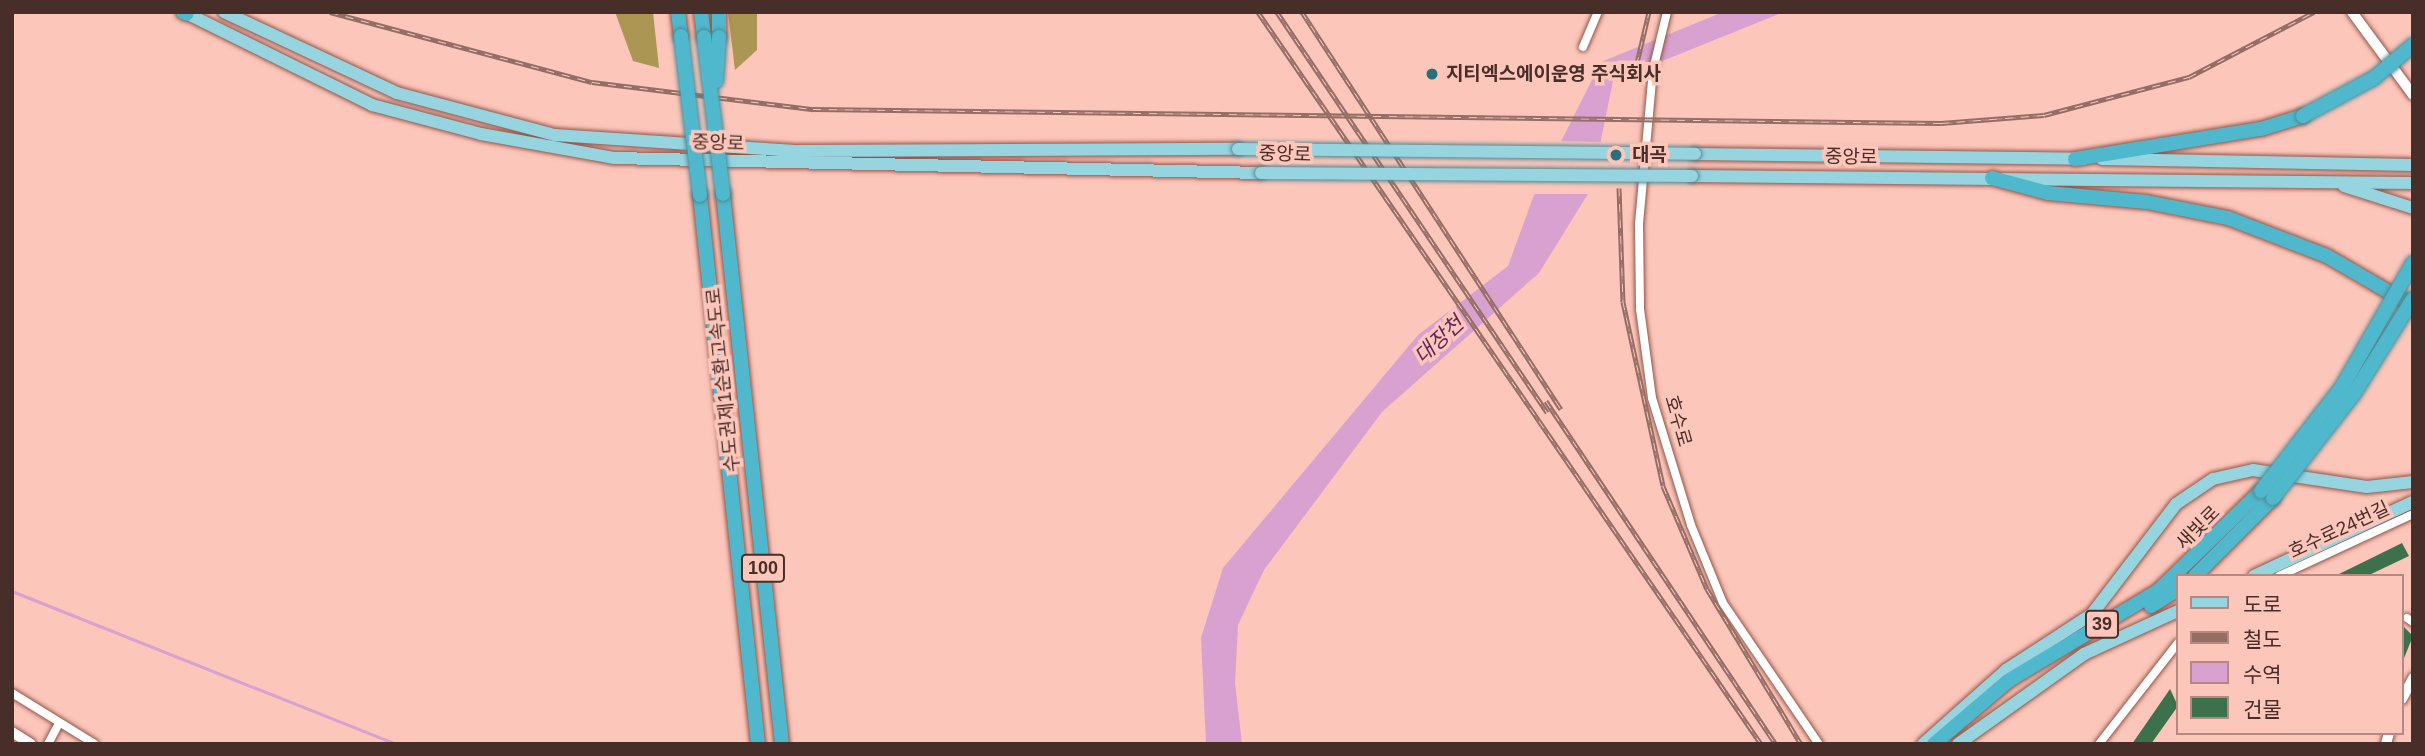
<!DOCTYPE html>
<meta charset="utf-8">
<style>
body{margin:0}
#map{position:relative;width:2425px;height:756px;overflow:hidden;background:#fdc6ba;font-family:Arial,"Noto Sans KR",sans-serif}
div>[style]{position:absolute}
.forest>*{inset:0;background:#ab9654}
.water>*{inset:0;background:#d8a1cf}
.pier>*{inset:0;background:#fdc6ba}
.stream>*{height:2.5px;margin:-1.25px;padding:0 1.25px;transform-origin:1.25px;border-radius:1.25px;background:#d8a1cf}
.building>*{inset:0;background:#3c714c}
.roads{filter:drop-shadow(0 0 2px #905549) drop-shadow(0 0 2px #905549)}
.street>*{height:8px;margin:-4px;padding:0 4px;transform-origin:4px;border-radius:4px;background:#fff}
.secondary>*{height:10px;margin:-5px;padding:0 5px;transform-origin:5px;border-radius:5px;background:#fff}
.primary>*{height:12px;margin:-6px;padding:0 6px;transform-origin:6px;border-radius:6px;background:#96d4e0}
.highway>*{height:14px;margin:-7px;padding:0 7px;transform-origin:7px;border-radius:7px;background:#50b8cc}
.rail>*{height:5px;margin-top:-2.5px;transform-origin:0;background:repeating-linear-gradient(90deg,#fdc6ba 0 8px,#946e65 0 16px);box-sizing:border-box;border-block:2px solid #946e65}
.bridges{filter:drop-shadow(0 0 2px #4d8893) drop-shadow(0 0 2px #4d8893)}
.primary-bridge>*{height:12px;margin:-6px;padding:0 6px;transform-origin:6px;border-radius:6px;background:#96d4e0}
.highway-bridge>*{height:14px;margin:-7px;padding:0 7px;transform-origin:7px;border-radius:7px;background:#50b8cc}
.dots>*{width:19px;height:19px;translate:-50% -50%;box-sizing:border-box;border:4px solid #fdc6ba;border-radius:50%}
span{translate:-50% -50%;white-space:nowrap;text-align:center;line-height:1.15;-webkit-text-stroke:7px #fdc6ba;paint-order:stroke}
.shield-label span{padding:2px 5px;background:#fdc6ba;border:2px solid;border-radius:5px;-webkit-text-stroke-width:0}
.shield-label{font-size:18px;color:#482e28;font-weight:700}
.poi-label{font-size:19px;color:#482e28;font-weight:700}
.left{translate:0 -50%;text-align:left}
.street-label{font-size:19px;color:#482e28}
.water-label{font-size:21px;color:#63235d;font-style:italic}
.frame{position:absolute;inset:0;border:14px solid #482e28;pointer-events:none}
.legend{position:absolute;left:2176px;top:574px;width:228px;height:161px;box-sizing:border-box;background:#fdc6ba;border:2px solid #b58980;margin:0;padding:9px 12px;list-style:none;font-size:21px;color:#482e28}
.legend li{display:flex;align-items:center;gap:14px;height:35px}
.legend b{width:35px;border:2px solid #b58980}
</style>
<div id="map">
<div class="forest">
<i style="clip-path:polygon(615px 12px,653px 12px,659px 68px,633px 61px)"></i>
<i style="clip-path:polygon(728px 12px,757px 12px,757px 50px,735px 70px)"></i>
</div>
<div class="water">
<i style="clip-path:polygon(1723px 12px,1784px 12px,1613px 81px,1591px 189px,1539px 273px,1382px 412px,1264px 570px,1238px 625px,1235px 683px,1242px 744px,1206px 744px,1201px 638px,1223px 568px,1418px 335px,1508px 266px,1534px 195px,1601px 62px)"></i>
</div>
<div class="pier">
<i style="clip-path:polygon(1555px 141px,1604px 142px,1592px 194px,1530px 194px)"></i>
</div>
<div class="stream">
<i style="left:12px;top:591px;width:413px;rotate:21.7deg"></i>
</div>
<div class="building">
<i style="clip-path:polygon(2402px 543px,2409px 556px,2367px 576px,2335px 576px)"></i>
<i style="clip-path:polygon(2402px 625px,2413px 636px,2402px 663px)"></i>
<i style="clip-path:polygon(2170px 689px,2178px 706px,2151px 744px,2132px 744px)"></i>
</div>
<div class="roads">
<div class="street">
<i style="left:1667px;top:12px;width:60px;rotate:103.6deg"></i>
<i style="left:1653px;top:70px;width:155px;rotate:95.2deg"></i>
<i style="left:1639px;top:224px;width:85px;rotate:89.3deg"></i>
<i style="left:1640px;top:309px;width:90px;rotate:82.3deg"></i>
<i style="left:1652px;top:398px;width:133px;rotate:72.9deg"></i>
<i style="left:1691px;top:525px;width:84px;rotate:67.7deg"></i>
<i style="left:1723px;top:603px;width:171px;rotate:55.8deg"></i>
<i style="left:1583px;top:47px;width:38px;rotate:-67deg"></i>
<i style="left:2279px;top:576px;width:148px;rotate:-24.8deg"></i>
<i style="left:2407px;top:618px;width:7px;rotate:34deg"></i>
<i style="left:12px;top:693px;width:97px;rotate:31.6deg"></i>
<i style="left:48px;top:744px;width:24px;rotate:-62deg"></i>
<i style="left:2099px;top:744px;width:128px;rotate:-52deg"></i>
</div>
<div class="secondary">
<i style="left:2352px;top:12px;width:103px;rotate:53.7deg"></i>
<i style="left:2402px;top:699px;width:24px;rotate:-62deg"></i>
<i style="left:12px;top:732px;width:22px;rotate:32deg"></i>
<i style="left:2386px;top:744px;width:11px;rotate:-75deg"></i>
</div>
<div class="primary">
<i style="left:184px;top:12px;width:210px;rotate:26.3deg"></i>
<i style="left:372px;top:105px;width:113px;rotate:14.9deg"></i>
<i style="left:481px;top:134px;width:136px;rotate:10.2deg"></i>
<i style="left:615px;top:158px;width:646px;rotate:1.33deg"></i>
<i style="left:224px;top:12px;width:191px;rotate:25.1deg"></i>
<i style="left:397px;top:93px;width:163px;rotate:14.9deg"></i>
<i style="left:555px;top:135px;width:244px;rotate:3.8deg"></i>
<i style="left:798px;top:151px;width:440px;rotate:-0.3deg"></i>
<i style="left:1695px;top:154px;width:389px;rotate:0.7deg"></i>
<i style="left:2102px;top:159px;width:311px;rotate:1.1deg"></i>
<i style="left:1692px;top:176px;width:721px;rotate:0.56deg"></i>
<i style="left:2344px;top:186px;width:72px;rotate:17.7deg"></i>
<i style="left:2254px;top:576px;width:175px;rotate:-25deg"></i>
<i style="left:1923px;top:744px;width:111px;rotate:-41.7deg"></i>
<i style="left:2006px;top:670px;width:103px;rotate:-33.1deg"></i>
<i style="left:2092px;top:614px;width:138px;rotate:-52.6deg"></i>
<i style="left:2176px;top:504px;width:45px;rotate:-34deg"></i>
<i style="left:2213px;top:479px;width:41px;rotate:-12.7deg"></i>
<i style="left:2253px;top:470px;width:115px;rotate:8.5deg"></i>
<i style="left:2367px;top:487px;width:46px;rotate:-6.2deg"></i>
<i style="left:1958px;top:744px;width:155px;rotate:-35.5deg"></i>
<i style="left:2084px;top:654px;width:103px;rotate:-24.6deg"></i>
</div>
<div class="highway">
<i style="left:183px;top:12px;width:4px;rotate:27deg"></i>
<i style="left:678px;top:12px;width:24px;rotate:83deg"></i>
<i style="left:701px;top:12px;width:25px;rotate:83deg"></i>
<i style="left:719px;top:12px;width:25px;rotate:90deg"></i>
<i style="left:2075px;top:159px;width:188px;rotate:-9.2deg"></i>
<i style="left:2261px;top:129px;width:44px;rotate:-17.2deg"></i>
<i style="left:1992px;top:178px;width:58px;rotate:15deg"></i>
<i style="left:2048px;top:193px;width:99px;rotate:5.2deg"></i>
<i style="left:2147px;top:202px;width:83px;rotate:11.2deg"></i>
<i style="left:2228px;top:218px;width:106px;rotate:21deg"></i>
<i style="left:2327px;top:256px;width:99px;rotate:30.2deg"></i>
<i style="left:723px;top:194px;width:553px;rotate:83.88deg"></i>
<i style="left:700px;top:195px;width:552px;rotate:83.97deg"></i>
<i style="left:2195px;top:576px;width:110px;rotate:-45deg"></i>
<i style="left:2151px;top:606px;width:32px;rotate:-32deg"></i>
<i style="left:1934px;top:744px;width:97px;rotate:-40.4deg"></i>
<i style="left:2008px;top:681px;width:175px;rotate:-31deg"></i>
<i style="left:2158px;top:591px;width:144px;rotate:-44.2deg"></i>
</div>
</div>
<div class="rail">
<i style="left:330px;top:12px;width:271px;rotate:15deg"></i>
<i style="left:592px;top:82px;width:223px;rotate:7deg"></i>
<i style="left:813px;top:109px;width:1128px;rotate:0.71deg"></i>
<i style="left:1941px;top:123px;width:103px;rotate:-4.4deg"></i>
<i style="left:2044px;top:115px;width:150px;rotate:-14.7deg"></i>
<i style="left:2189px;top:77px;width:141px;rotate:-27.5deg"></i>
<i style="left:1258px;top:12px;width:888px;rotate:55.5deg"></i>
<i style="left:1277px;top:12px;width:483px;rotate:56deg"></i>
<i style="left:1302px;top:12px;width:474px;rotate:56.9deg"></i>
<i style="left:1633px;top:80px;width:70px;rotate:-76.8deg"></i>
<i style="left:1619px;top:188px;width:114px;rotate:88deg"></i>
<i style="left:1623px;top:302px;width:188px;rotate:77.7deg"></i>
<i style="left:1663px;top:486px;width:112px;rotate:66.9deg"></i>
<i style="left:1707px;top:589px;width:181px;rotate:58.8deg"></i>
<i style="left:1546px;top:401px;width:413px;rotate:56.2deg"></i>
</div>
<div class="bridges">
<div class="primary-bridge">
<i style="left:1238px;top:149px;width:457px;rotate:0.6deg"></i>
<i style="left:1261px;top:173px;width:431px;rotate:0.4deg"></i>
</div>
<div class="highway-bridge">
<i style="left:681px;top:36px;width:160px;rotate:83.2deg"></i>
<i style="left:704px;top:37px;width:158px;rotate:83.1deg"></i>
<i style="left:716px;top:81px;width:44px;rotate:-86.1deg"></i>
<i style="left:2303px;top:116px;width:81px;rotate:-28.2deg"></i>
<i style="left:2374px;top:78px;width:51px;rotate:-40.2deg"></i>
<i style="left:2261px;top:491px;width:132px;rotate:-52.1deg"></i>
<i style="left:2342px;top:387px;width:143px;rotate:-60.2deg"></i>
<i style="left:2273px;top:498px;width:130px;rotate:-52.2deg"></i>
<i style="left:2353px;top:395px;width:113px;rotate:-58deg"></i>
</div>
</div>
<div class="dots">
<i style="left:1432px;top:74px;background:#29707d"></i>
<i style="left:1616px;top:155px;background:#29707d"></i>
</div>
<div class="shield-label">
<span style="left:763px;top:568px">100</span>
<span style="left:2102px;top:624px">39</span>
</div>
<div class="poi-label">
<span class="left" style="left:1446px;top:74px">지티엑스에이운영 주식회사</span>
<span class="left" style="left:1632px;top:155px">대곡</span>
</div>
<div class="street-label">
<span style="left:718px;top:143px;rotate:2deg">중앙로</span>
<span style="left:1285px;top:154px;rotate:2deg">중앙로</span>
<span style="left:1851px;top:157px;rotate:1deg">중앙로</span>
<span style="left:723px;top:380px;rotate:-96deg">수도권제1순환고속도로</span>
<span style="left:1678px;top:421px;rotate:74deg">호수로</span>
<span style="left:2198px;top:528px;rotate:-45deg">새빛로</span>
<span style="left:2339px;top:530px;rotate:-25deg">호수로24번길</span>
</div>
<div class="water-label">
<span style="left:1439px;top:340px;rotate:-43deg">대장천</span>
</div>
<div class="frame"></div>
<ul class="legend">
<li><b style="height:9px;background:#96d4e0"></b>도로</li>
<li><b style="height:9px;background:#946e65"></b>철도</li>
<li><b style="height:19px;background:#d8a1cf"></b>수역</li>
<li><b style="height:19px;background:#3c714c"></b>건물</li>
</ul>
</div>
